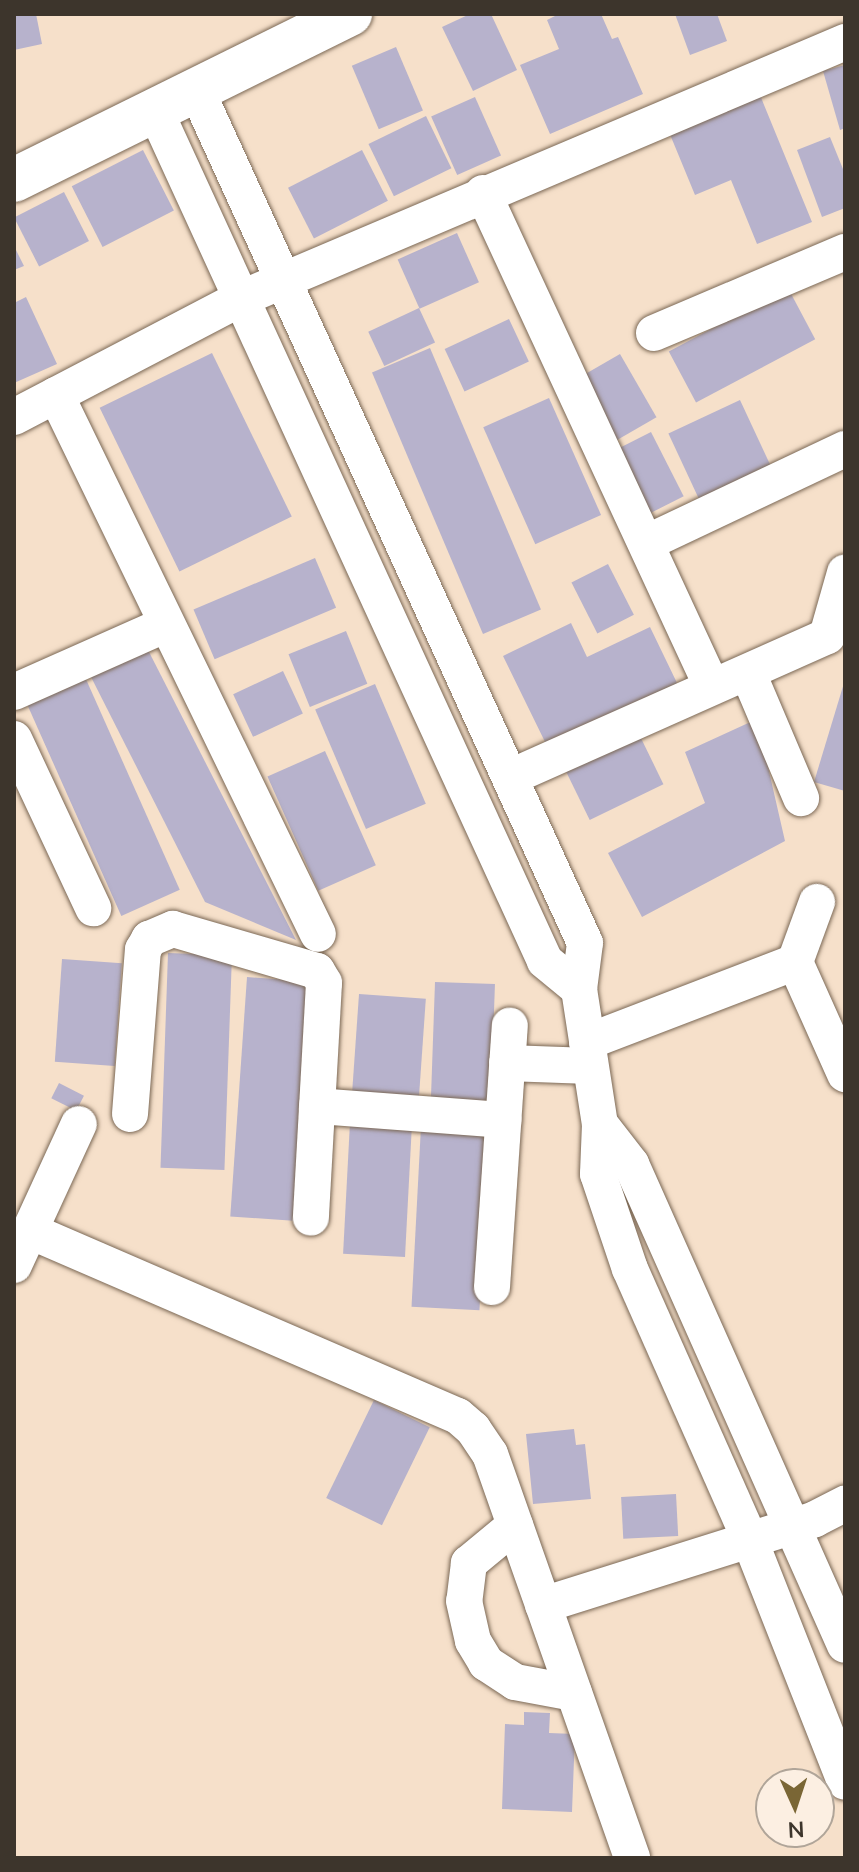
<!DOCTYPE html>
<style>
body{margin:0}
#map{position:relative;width:859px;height:1872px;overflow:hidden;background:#f6e0ca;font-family:Mulish,sans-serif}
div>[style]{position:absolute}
.building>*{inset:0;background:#b7b2cc;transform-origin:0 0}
.roads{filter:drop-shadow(0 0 2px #7b6855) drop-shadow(0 0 2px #7b6855)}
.minor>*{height:36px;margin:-18px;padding:0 18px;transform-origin:18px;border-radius:18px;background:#fff}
.tertiary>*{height:44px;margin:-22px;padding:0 22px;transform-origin:22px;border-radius:22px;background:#fff}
span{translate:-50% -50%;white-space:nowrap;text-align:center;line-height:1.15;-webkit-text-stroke:8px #fcefe2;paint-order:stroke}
.frame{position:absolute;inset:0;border:16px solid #3d352c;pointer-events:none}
.north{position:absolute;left:755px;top:1768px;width:80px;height:80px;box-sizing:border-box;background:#fcefe2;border:2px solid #b0a599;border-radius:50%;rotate:177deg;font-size:22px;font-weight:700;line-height:32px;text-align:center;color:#3d352c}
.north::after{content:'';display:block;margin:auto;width:28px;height:36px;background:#7a6635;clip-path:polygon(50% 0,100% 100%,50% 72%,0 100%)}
</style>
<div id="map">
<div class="building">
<i style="clip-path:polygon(14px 14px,36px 14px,42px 44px,14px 50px)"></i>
<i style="clip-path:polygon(470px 14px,491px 14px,517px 70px,473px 91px,442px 27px)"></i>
<i style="clip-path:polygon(559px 14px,601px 14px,612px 39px,618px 37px,643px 94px,550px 134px,520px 65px,559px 49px,547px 20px)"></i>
<i style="clip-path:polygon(675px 14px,717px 14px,727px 41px,690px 55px)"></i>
<i style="left:396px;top:47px;width:69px;height:48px;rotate:67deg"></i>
<i style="clip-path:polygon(845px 65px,845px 128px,840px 130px,823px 71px)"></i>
<i style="clip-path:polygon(760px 95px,812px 222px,757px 244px,731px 180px,695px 195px,669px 132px)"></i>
<i style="left:475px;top:97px;width:64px;height:48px;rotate:66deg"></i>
<i style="left:426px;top:116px;width:58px;height:64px;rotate:64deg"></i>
<i style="clip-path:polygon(830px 137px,845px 174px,845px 208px,822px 217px,797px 150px)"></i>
<i style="left:143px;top:150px;width:68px;height:80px;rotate:63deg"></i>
<i style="left:362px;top:150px;width:57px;height:83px;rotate:63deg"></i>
<i style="left:64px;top:192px;width:55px;height:56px;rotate:63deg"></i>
<i style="left:457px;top:233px;width:54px;height:65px;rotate:66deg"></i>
<i style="clip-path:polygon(14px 246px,24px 266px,14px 270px)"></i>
<i style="left:788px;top:288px;width:58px;height:135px;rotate:62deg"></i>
<i style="clip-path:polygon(26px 297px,57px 364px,14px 383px,14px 303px)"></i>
<i style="left:419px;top:308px;width:38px;height:56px;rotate:65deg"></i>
<i style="left:509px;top:319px;width:47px;height:71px;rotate:65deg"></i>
<i style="left:430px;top:348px;width:284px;height:63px;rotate:67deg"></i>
<i style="left:212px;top:353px;width:182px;height:125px;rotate:64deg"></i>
<i style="left:620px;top:354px;width:73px;height:46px;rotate:60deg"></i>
<i style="left:549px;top:398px;width:128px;height:72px;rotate:66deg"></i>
<i style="left:740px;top:400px;width:72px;height:79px;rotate:65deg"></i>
<i style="left:651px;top:432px;width:72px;height:41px;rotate:63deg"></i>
<i style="left:315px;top:558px;width:54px;height:132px;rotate:67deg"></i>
<i style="left:608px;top:564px;width:57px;height:41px;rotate:63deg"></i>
<i style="clip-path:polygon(571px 623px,587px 657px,650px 627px,678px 685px,548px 748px,503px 656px)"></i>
<i style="left:346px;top:631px;width:57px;height:62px;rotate:68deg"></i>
<i style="clip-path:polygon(147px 648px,296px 940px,205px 902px,90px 675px)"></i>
<i style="left:283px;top:671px;width:47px;height:55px;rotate:65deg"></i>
<i style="left:85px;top:677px;width:233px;height:64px;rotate:66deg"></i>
<i style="clip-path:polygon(844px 683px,845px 683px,845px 791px,814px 782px)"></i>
<i style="left:375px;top:684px;width:130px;height:65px;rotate:67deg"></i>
<i style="clip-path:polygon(757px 719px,785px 841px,642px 917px,608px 853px,705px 803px,685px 752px)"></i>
<i style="left:638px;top:732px;width:58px;height:82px;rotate:64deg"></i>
<i style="left:325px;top:751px;width:125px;height:63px;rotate:66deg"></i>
<i style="left:168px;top:953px;width:64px;height:215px;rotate:2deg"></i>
<i style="left:62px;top:959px;width:60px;height:103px;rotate:4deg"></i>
<i style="left:247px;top:977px;width:63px;height:240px;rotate:4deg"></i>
<i style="left:435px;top:982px;width:60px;height:122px;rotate:2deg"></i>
<i style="left:359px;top:994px;width:67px;height:105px;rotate:4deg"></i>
<i style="left:59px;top:1083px;width:28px;height:17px;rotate:27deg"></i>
<i style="left:350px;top:1122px;width:62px;height:132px;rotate:3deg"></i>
<i style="left:421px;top:1126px;width:68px;height:181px;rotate:3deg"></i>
<i style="left:374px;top:1400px;width:62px;height:109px;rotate:26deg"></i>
<i style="clip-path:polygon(574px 1429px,576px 1445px,585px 1444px,591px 1499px,533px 1504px,526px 1434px)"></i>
<i style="left:676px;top:1494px;width:42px;height:55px;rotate:87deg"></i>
<i style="clip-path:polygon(524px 1712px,550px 1713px,549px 1733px,575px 1734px,572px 1812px,502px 1809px,505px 1724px,524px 1725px)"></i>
</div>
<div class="roads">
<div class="minor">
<i style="left:196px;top:89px;width:938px;rotate:65.51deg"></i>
<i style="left:585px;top:943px;width:46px;rotate:97.4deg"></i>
<i style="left:579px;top:989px;width:137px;rotate:81.2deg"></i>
<i style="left:600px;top:1124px;width:50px;rotate:92.3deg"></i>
<i style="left:598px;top:1174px;width:100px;rotate:71.4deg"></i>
<i style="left:630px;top:1269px;width:294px;rotate:66.1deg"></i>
<i style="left:749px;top:1538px;width:262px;rotate:68.5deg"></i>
<i style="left:154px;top:108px;width:938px;rotate:65.37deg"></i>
<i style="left:545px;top:961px;width:44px;rotate:39.5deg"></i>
<i style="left:483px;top:193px;width:544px;rotate:65.13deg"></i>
<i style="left:654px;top:333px;width:207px;rotate:-23deg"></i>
<i style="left:56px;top:395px;width:599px;rotate:64.08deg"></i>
<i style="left:14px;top:417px;width:257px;rotate:-27.6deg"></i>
<i style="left:242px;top:298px;width:655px;rotate:-23deg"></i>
<i style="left:646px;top:543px;width:220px;rotate:-25.3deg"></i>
<i style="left:748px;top:673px;width:136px;rotate:67deg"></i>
<i style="left:14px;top:692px;width:167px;rotate:-24deg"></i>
<i style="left:14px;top:739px;width:187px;rotate:64.9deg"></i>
<i style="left:513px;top:776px;width:344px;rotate:-24deg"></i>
<i style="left:827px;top:636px;width:66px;rotate:-74.1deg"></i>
<i style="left:795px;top:962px;width:123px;rotate:65.9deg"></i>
<i style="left:587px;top:1042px;width:223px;rotate:-21deg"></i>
<i style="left:795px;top:962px;width:64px;rotate:-69.9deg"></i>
<i style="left:507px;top:1063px;width:83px;rotate:2.1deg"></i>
<i style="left:317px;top:1106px;width:187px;rotate:4.3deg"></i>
<i style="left:130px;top:1114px;width:165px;rotate:-85.5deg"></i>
<i style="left:143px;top:950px;width:13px;rotate:-61deg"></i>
<i style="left:149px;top:939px;width:26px;rotate:-23deg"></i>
<i style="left:173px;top:929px;width:150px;rotate:16.3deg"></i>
<i style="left:317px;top:971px;width:14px;rotate:60deg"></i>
<i style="left:324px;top:983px;width:235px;rotate:93.2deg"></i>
<i style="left:600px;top:1124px;width:51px;rotate:52.2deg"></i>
<i style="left:631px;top:1164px;width:526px;rotate:66.02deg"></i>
<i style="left:30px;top:1231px;width:466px;rotate:23.4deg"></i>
<i style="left:458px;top:1416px;width:20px;rotate:41deg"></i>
<i style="left:473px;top:1429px;width:30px;rotate:56deg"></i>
<i style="left:490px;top:1454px;width:428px;rotate:70.6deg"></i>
<i style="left:14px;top:1265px;width:155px;rotate:-65.3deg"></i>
<i style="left:492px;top:1287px;width:262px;rotate:-86.1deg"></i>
<i style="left:515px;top:1525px;width:60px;rotate:140.4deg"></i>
<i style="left:469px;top:1563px;width:38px;rotate:97deg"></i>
<i style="left:464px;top:1601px;width:41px;rotate:77.3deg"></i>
<i style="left:473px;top:1641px;width:26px;rotate:59deg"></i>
<i style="left:486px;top:1663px;width:35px;rotate:33deg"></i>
<i style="left:515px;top:1682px;width:60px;rotate:10.6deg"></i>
<i style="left:543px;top:1605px;width:285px;rotate:-17.5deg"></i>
<i style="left:815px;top:1519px;width:34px;rotate:-27deg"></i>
</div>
<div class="tertiary">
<i style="left:14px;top:180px;width:375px;rotate:-26.3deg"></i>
</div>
</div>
<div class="frame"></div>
<div class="north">N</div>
</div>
